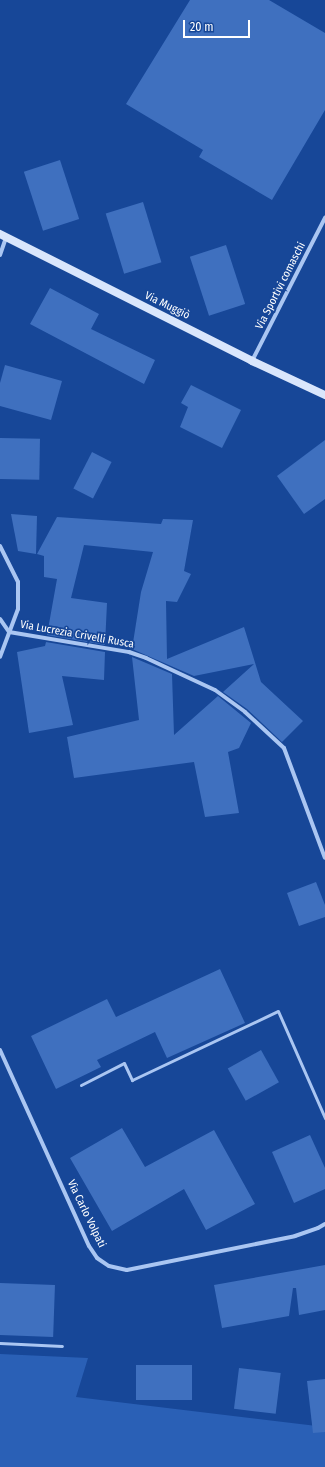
<!DOCTYPE html>
<meta charset="utf-8">
<style>
body{margin:0}
#map{position:relative;width:325px;height:1467px;overflow:hidden;background:#174798;font-family:"Fira Sans Condensed",sans-serif}
div>[style]{position:absolute}
.green>*{inset:0;background:#2a60b6}
.building>*{inset:0;background:#3f70bf;transform-origin:0 0}
.lane>*{height:3px;margin:-1.5px;padding:0 1.5px;transform-origin:1.5px;border-radius:1.5px;background:#aac6f2}
.street>*{height:4px;margin:-2px;padding:0 2px;transform-origin:2px;border-radius:2px;background:#aac6f2}
.secondary>*{height:8px;margin:-4px;padding:0 4px;transform-origin:4px;border-radius:4px;background:#d9e6fc}
span{translate:-50% -50%;white-space:nowrap;text-align:center;line-height:1.15;-webkit-text-stroke:3.5px #174798;paint-order:stroke}
.street-label{font-size:11px;color:#fff}
.scale{position:absolute;left:183px;top:20px;width:67px;height:18px;box-sizing:border-box;border:2px solid #fff;border-top:0;padding-left:5px;font-size:12px;line-height:14px;white-space:nowrap;color:#fff;-webkit-text-stroke:3px #174798;paint-order:stroke}
</style>
<div id="map">
<div class="green">
<i style="clip-path:polygon(0 1354px,88px 1358px,76px 1397px,325px 1427px,325px 1467px,0 1467px)"></i>
</div>
<div class="building">
<i style="clip-path:polygon(190px 0,269px 0,325px 33px,325px 110px,272px 200px,199px 157px,203px 150px,126px 104px)"></i>
<i style="left:60px;top:160px;width:62px;height:38px;rotate:72deg"></i>
<i style="left:143px;top:202px;width:63px;height:39px;rotate:73deg"></i>
<i style="left:226px;top:245px;width:62px;height:38px;rotate:72deg"></i>
<i style="clip-path:polygon(50px 288px,99px 314px,91px 329px,155px 360px,144px 384px,30px 324px)"></i>
<i style="clip-path:polygon(5px 365px,62px 381px,51px 420px,0 406px,0 383px)"></i>
<i style="clip-path:polygon(191px 385px,241px 410px,222px 448px,180px 427px,188px 407px,181px 403px)"></i>
<i style="left:0;top:438px;width:40px;height:41px;rotate:1deg"></i>
<i style="clip-path:polygon(325px 440px,325px 499px,304px 514px,277px 476px)"></i>
<i style="left:92px;top:452px;width:22px;height:41px;rotate:27deg"></i>
<i style="clip-path:polygon(11px 514px,37px 516px,36px 554px,18px 551px)"></i>
<i style="clip-path:polygon(57px 517px,161px 524px,163px 519px,193px 520px,184px 571px,191px 574px,177px 602px,166px 601px,167px 659px,244px 627px,261px 682px,303px 721px,282px 742px,247px 709px,223px 692px,254px 664px,194px 676px,132px 649px,141px 592px,153px 552px,84px 545px,71px 598px,107px 603px,105px 645px,47px 635px,57px 579px,44px 577px,44px 556px,37px 554px)"></i>
<i style="clip-path:polygon(46px 642px,105px 652px,104px 680px,62px 676px,73px 725px,29px 733px,17px 652px,45px 646px)"></i>
<i style="clip-path:polygon(132px 657px,172px 674px,174px 735px,218px 696px,251px 723px,239px 748px,228px 752px,239px 813px,205px 817px,194px 762px,74px 778px,67px 737px,139px 720px)"></i>
<i style="clip-path:polygon(316px 882px,325px 905px,325px 917px,299px 926px,287px 893px)"></i>
<i style="clip-path:polygon(220px 969px,245px 1023px,167px 1058px,155px 1032px,97px 1060px,101px 1067px,56px 1089px,31px 1036px,107px 999px,116px 1017px)"></i>
<i style="left:261px;top:1050px;width:37px;height:38px;rotate:61deg"></i>
<i style="clip-path:polygon(122px 1128px,145px 1167px,214px 1130px,255px 1204px,206px 1230px,184px 1189px,112px 1231px,70px 1158px)"></i>
<i style="clip-path:polygon(310px 1135px,325px 1168px,325px 1189px,294px 1203px,272px 1152px)"></i>
<i style="clip-path:polygon(325px 1265px,325px 1310px,299px 1315px,296px 1288px,293px 1288px,289px 1316px,222px 1328px,214px 1285px)"></i>
<i style="left:0;top:1283px;width:55px;height:52px;rotate:2deg"></i>
<i style="left:136px;top:1365px;width:56px;height:35px"></i>
<i style="left:239px;top:1368px;width:42px;height:41px;rotate:7deg"></i>
<i style="clip-path:polygon(325px 1379px,325px 1432px,313px 1433px,307px 1381px)"></i>
</div>
<div class="lane">
<i style="left:81px;top:1085px;width:48px;rotate:-27.1deg"></i>
<i style="left:124px;top:1063px;width:19px;rotate:65deg"></i>
<i style="left:132px;top:1080px;width:161px;rotate:-25.3deg"></i>
<i style="left:278px;top:1011px;width:117px;rotate:66.3deg"></i>
<i style="left:0;top:1343px;width:62px;rotate:2.8deg"></i>
</div>
<div class="street">
<i style="left:0;top:255px;width:18px;rotate:-71deg"></i>
<i style="left:252px;top:361px;width:161px;rotate:-63deg"></i>
<i style="left:0;top:546px;width:40px;rotate:63.4deg"></i>
<i style="left:18px;top:582px;width:27px;rotate:90deg"></i>
<i style="left:18px;top:609px;width:51px;rotate:110.6deg"></i>
<i style="left:0;top:619px;width:16px;rotate:55deg"></i>
<i style="left:9px;top:632px;width:122px;rotate:9.5deg"></i>
<i style="left:129px;top:652px;width:18px;rotate:19deg"></i>
<i style="left:146px;top:658px;width:76px;rotate:24.9deg"></i>
<i style="left:215px;top:690px;width:37px;rotate:36deg"></i>
<i style="left:245px;top:712px;width:53px;rotate:42.7deg"></i>
<i style="left:284px;top:748px;width:117px;rotate:69.6deg"></i>
<i style="left:0;top:1050px;width:215px;rotate:65.6deg"></i>
<i style="left:89px;top:1246px;width:14px;rotate:56deg"></i>
<i style="left:97px;top:1258px;width:14px;rotate:34deg"></i>
<i style="left:109px;top:1266px;width:18px;rotate:13deg"></i>
<i style="left:127px;top:1270px;width:171px;rotate:-11.4deg"></i>
<i style="left:295px;top:1236px;width:24px;rotate:-19deg"></i>
<i style="left:318px;top:1228px;width:8px;rotate:-30deg"></i>
</div>
<div class="secondary">
<i style="left:0;top:234px;width:282px;rotate:26.7deg"></i>
<i style="left:252px;top:361px;width:81px;rotate:25deg"></i>
</div>
<div class="street-label">
<span style="left:281px;top:286px;rotate:-63deg">Via Sportivi comaschi</span>
<span style="left:167px;top:306px;rotate:26deg">Via Muggiò</span>
<span style="left:77px;top:635px;rotate:10deg">Via Lucrezia Crivelli Rusca</span>
<span style="left:86px;top:1214px;rotate:64deg">Via Carlo Volpati</span>
</div>
<div class="scale">20 m</div>
</div>
